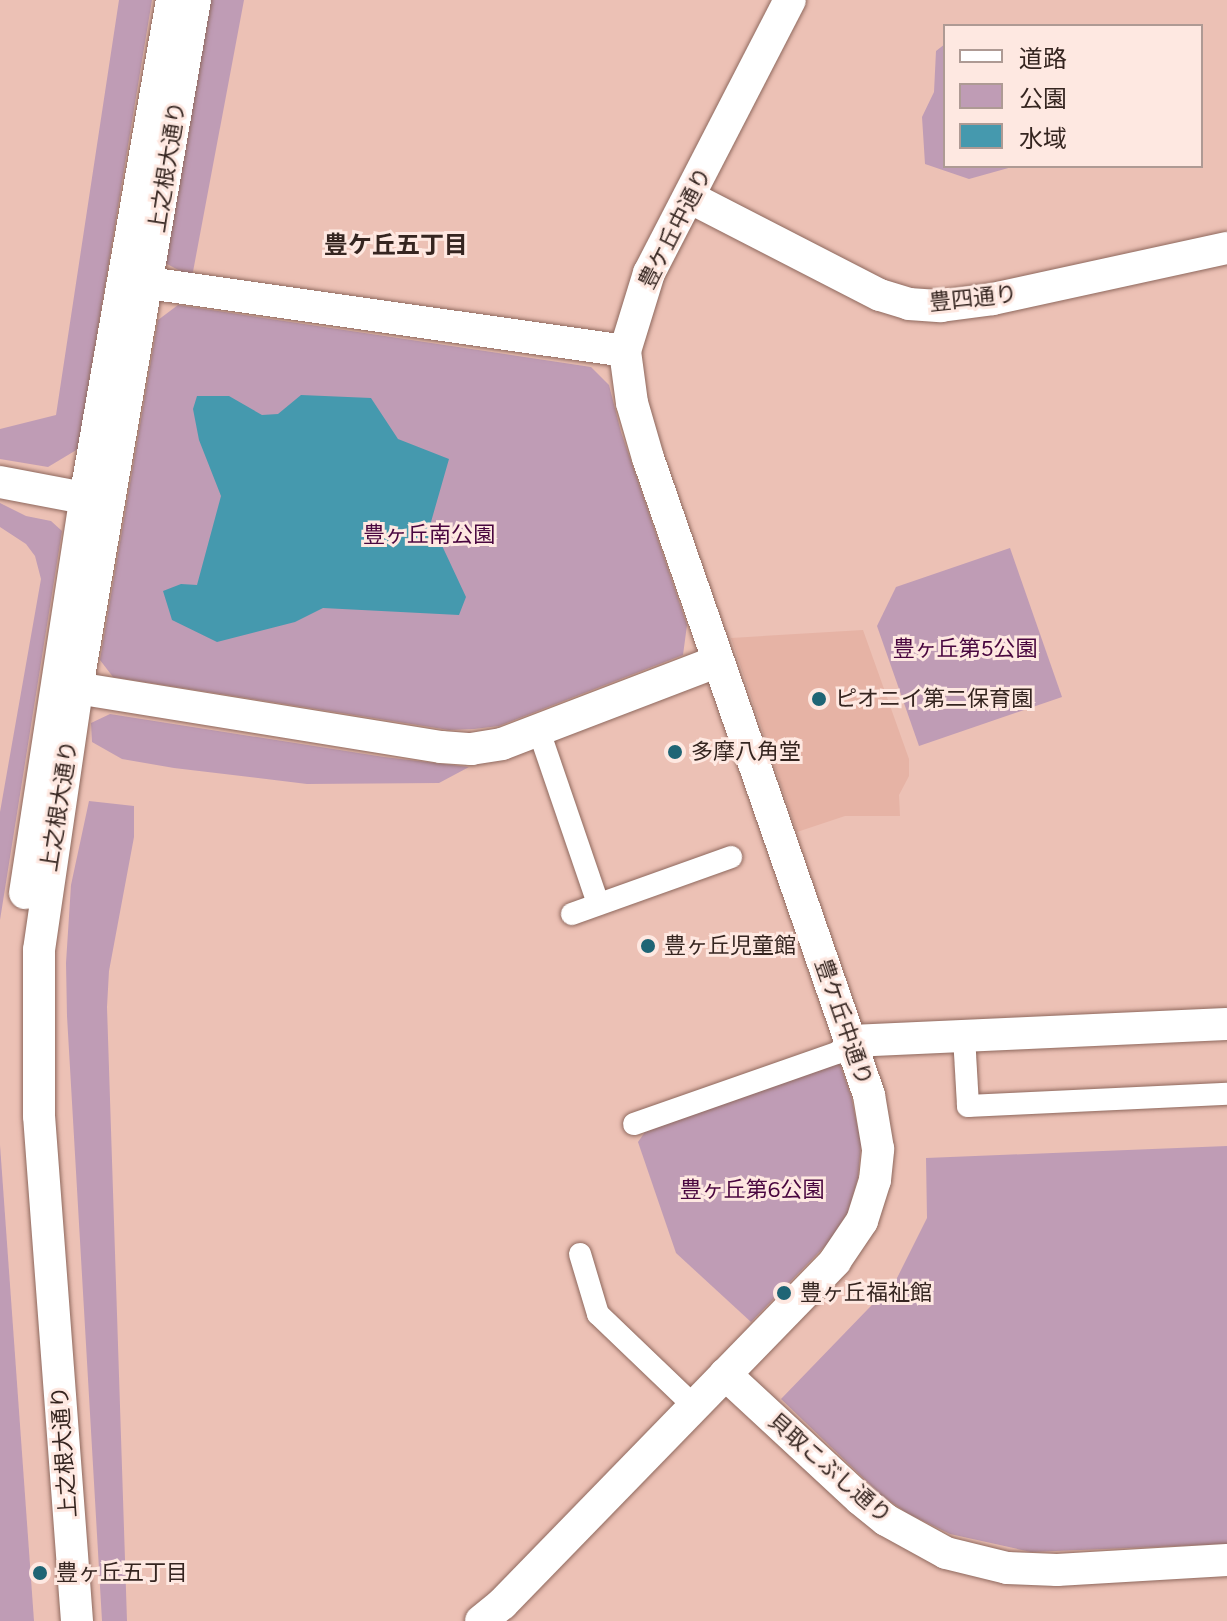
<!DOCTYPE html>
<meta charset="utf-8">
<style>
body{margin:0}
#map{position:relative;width:1227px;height:1621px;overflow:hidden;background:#ecc1b5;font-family:Figtree,"Noto Sans JP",sans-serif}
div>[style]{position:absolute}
.built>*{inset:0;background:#e6b3a5}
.green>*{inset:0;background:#bf9cb5}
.water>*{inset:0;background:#4599ae}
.roads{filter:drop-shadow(0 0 2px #8e685d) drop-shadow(0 0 2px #8e685d)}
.street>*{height:22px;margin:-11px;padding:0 11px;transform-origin:11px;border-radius:11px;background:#fff}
.secondary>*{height:32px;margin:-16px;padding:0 16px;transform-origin:16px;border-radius:16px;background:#fff}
.dots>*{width:22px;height:22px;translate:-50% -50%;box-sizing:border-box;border:4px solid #fee8e1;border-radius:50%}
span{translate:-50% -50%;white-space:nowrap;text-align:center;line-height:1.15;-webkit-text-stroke:6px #fee8e1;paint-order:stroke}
.street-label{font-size:22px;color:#352520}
.park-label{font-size:22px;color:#49063f}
.poi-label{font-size:22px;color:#352520}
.left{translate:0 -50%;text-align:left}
.neighbourhood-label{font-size:24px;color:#352520;font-weight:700}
.legend{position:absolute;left:943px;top:24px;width:260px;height:144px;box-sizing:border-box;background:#fee8e1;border:2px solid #ae9a94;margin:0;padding:10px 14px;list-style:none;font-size:24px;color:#352520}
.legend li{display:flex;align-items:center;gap:16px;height:40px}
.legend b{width:40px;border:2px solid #ae9a94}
</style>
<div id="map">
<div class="built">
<i style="clip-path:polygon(863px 630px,909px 759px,909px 776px,899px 795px,900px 816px,845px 816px,797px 832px,731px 638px)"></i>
</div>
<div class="green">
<i style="clip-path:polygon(119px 0,152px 0,78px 449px,48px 467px,0 459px,0 429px,56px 415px)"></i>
<i style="clip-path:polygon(209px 0,244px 0,192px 277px,165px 263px)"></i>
<i style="clip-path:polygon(945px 44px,945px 166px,1012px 167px,969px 179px,925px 164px,922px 117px,934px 92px,936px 51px)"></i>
<i style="clip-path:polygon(178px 305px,591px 367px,609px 385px,621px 432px,687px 625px,683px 655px,499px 726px,474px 729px,449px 730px,113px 677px,100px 660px,158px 320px)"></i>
<i style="clip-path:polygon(0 503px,26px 516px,51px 521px,62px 531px,0 920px,0 812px,41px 579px,35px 556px,26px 544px,0 527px)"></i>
<i style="clip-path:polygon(1010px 548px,1062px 697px,919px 746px,877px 626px,896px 587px)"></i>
<i style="clip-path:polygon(110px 714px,384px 757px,469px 767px,439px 783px,307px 784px,174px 768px,122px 759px,92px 742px,91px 723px)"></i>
<i style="clip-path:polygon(89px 801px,134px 806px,134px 837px,109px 971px,107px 1007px,127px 1621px,102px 1621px,67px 1016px,66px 963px,71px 885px)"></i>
<i style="clip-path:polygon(839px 1062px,851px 1096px,861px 1143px,858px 1178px,848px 1212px,828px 1243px,751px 1322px,676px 1253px,638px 1142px,645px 1132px)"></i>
<i style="clip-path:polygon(0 1145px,34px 1621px,0 1621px)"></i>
<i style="clip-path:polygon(1227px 1146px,1227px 1544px,1031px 1552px,950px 1534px,907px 1513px,881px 1495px,781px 1399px,896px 1280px,927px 1218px,926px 1158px)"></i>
</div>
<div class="water">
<i style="clip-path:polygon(301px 395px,371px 398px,398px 439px,449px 459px,431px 522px,466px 597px,459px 615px,323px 608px,295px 622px,217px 642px,172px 620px,163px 591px,181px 584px,197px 585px,221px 496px,199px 440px,193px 409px,197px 396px,229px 396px,262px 415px,278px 414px)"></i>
</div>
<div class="roads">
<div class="street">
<i style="left:539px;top:731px;width:182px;rotate:71.1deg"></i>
<i style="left:572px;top:914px;width:169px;rotate:-19.7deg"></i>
<i style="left:964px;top:1036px;width:70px;rotate:86.7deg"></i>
<i style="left:968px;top:1106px;width:259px;rotate:-2.7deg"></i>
<i style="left:634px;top:1124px;width:215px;rotate:-19.3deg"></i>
<i style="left:837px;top:1053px;width:18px;rotate:-41deg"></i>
<i style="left:580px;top:1254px;width:63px;rotate:73.3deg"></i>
<i style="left:598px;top:1314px;width:133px;rotate:43.8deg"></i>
</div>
<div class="secondary">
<i style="left:691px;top:198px;width:212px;rotate:27.2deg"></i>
<i style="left:880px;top:295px;width:30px;rotate:17deg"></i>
<i style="left:909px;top:304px;width:32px;rotate:4deg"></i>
<i style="left:941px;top:306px;width:52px;rotate:-7.7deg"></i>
<i style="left:993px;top:299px;width:239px;rotate:-12.3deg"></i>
<i style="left:127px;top:280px;width:503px;rotate:8.11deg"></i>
<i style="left:0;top:482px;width:107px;rotate:10.8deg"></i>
<i style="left:58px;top:685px;width:388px;rotate:9.2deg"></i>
<i style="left:441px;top:747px;width:30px;rotate:4deg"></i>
<i style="left:471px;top:749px;width:31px;rotate:-9deg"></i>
<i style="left:502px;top:744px;width:231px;rotate:-21deg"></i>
<i style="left:25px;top:893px;width:399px;rotate:-81.3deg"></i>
<i style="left:85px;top:499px;width:507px;rotate:-80.11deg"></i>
<i style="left:851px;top:1041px;width:376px;rotate:-2.6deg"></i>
<i style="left:725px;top:1374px;width:184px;rotate:42.8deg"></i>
<i style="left:860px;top:1499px;width:33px;rotate:39deg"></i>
<i style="left:886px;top:1520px;width:68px;rotate:28.8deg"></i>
<i style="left:946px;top:1553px;width:63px;rotate:13.8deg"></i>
<i style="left:1007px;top:1568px;width:50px;rotate:2.3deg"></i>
<i style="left:1057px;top:1570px;width:170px;rotate:-3.4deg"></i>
<i style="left:77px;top:1621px;width:506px;rotate:-94.3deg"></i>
<i style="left:39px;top:1116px;width:166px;rotate:-90deg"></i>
<i style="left:39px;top:950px;width:265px;rotate:-81.7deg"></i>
<i style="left:77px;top:688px;width:698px;rotate:-80.27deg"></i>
<i style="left:481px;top:1621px;width:27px;rotate:-39deg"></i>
<i style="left:502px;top:1604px;width:478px;rotate:-45.8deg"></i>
<i style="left:835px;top:1261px;width:48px;rotate:-56deg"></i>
<i style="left:862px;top:1221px;width:43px;rotate:-72.4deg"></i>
<i style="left:875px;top:1180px;width:31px;rotate:-84deg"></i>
<i style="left:878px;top:1149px;width:55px;rotate:-99.5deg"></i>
<i style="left:869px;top:1095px;width:674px;rotate:-109.13deg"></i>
<i style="left:648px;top:458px;width:57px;rotate:-106.2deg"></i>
<i style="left:632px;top:403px;width:52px;rotate:-97.7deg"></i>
<i style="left:625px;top:351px;width:82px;rotate:-72.9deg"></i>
<i style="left:649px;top:273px;width:307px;rotate:-62.7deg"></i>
</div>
</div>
<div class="dots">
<i style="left:819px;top:699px;background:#1f6575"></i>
<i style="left:675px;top:752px;background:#1f6575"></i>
<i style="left:648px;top:946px;background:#1f6575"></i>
<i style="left:784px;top:1293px;background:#1f6575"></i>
<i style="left:40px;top:1573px;background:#1f6575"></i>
</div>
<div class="street-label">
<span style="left:167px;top:167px;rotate:-81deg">上之根大通り</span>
<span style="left:675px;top:228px;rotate:-63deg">豊ケ丘中通り</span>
<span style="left:973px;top:298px;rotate:-6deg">豊四通り</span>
<span style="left:59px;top:806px;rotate:-81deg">上之根大通り</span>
<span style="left:844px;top:1022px;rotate:71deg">豊ケ丘中通り</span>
<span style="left:64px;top:1452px;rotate:-94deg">上之根大通り</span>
<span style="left:830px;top:1468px;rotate:41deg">貝取こぶし通り</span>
</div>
<div class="park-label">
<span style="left:429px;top:535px">豊ヶ丘南公園</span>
<span style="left:965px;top:649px">豊ヶ丘第5公園</span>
<span style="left:752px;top:1190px">豊ヶ丘第6公園</span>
</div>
<div class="poi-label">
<span class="left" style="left:835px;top:699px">ピオニイ第二保育園</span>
<span class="left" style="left:691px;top:752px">多摩八角堂</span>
<span class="left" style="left:664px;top:946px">豊ヶ丘児童館</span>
<span class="left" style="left:800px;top:1293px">豊ヶ丘福祉館</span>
<span class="left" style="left:56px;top:1573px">豊ヶ丘五丁目</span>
</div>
<div class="neighbourhood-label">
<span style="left:396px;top:245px">豊ケ丘五丁目</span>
</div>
<ul class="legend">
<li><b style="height:10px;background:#fff"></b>道路</li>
<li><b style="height:22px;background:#bf9cb5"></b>公園</li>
<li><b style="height:22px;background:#4599ae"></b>水域</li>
</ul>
</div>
